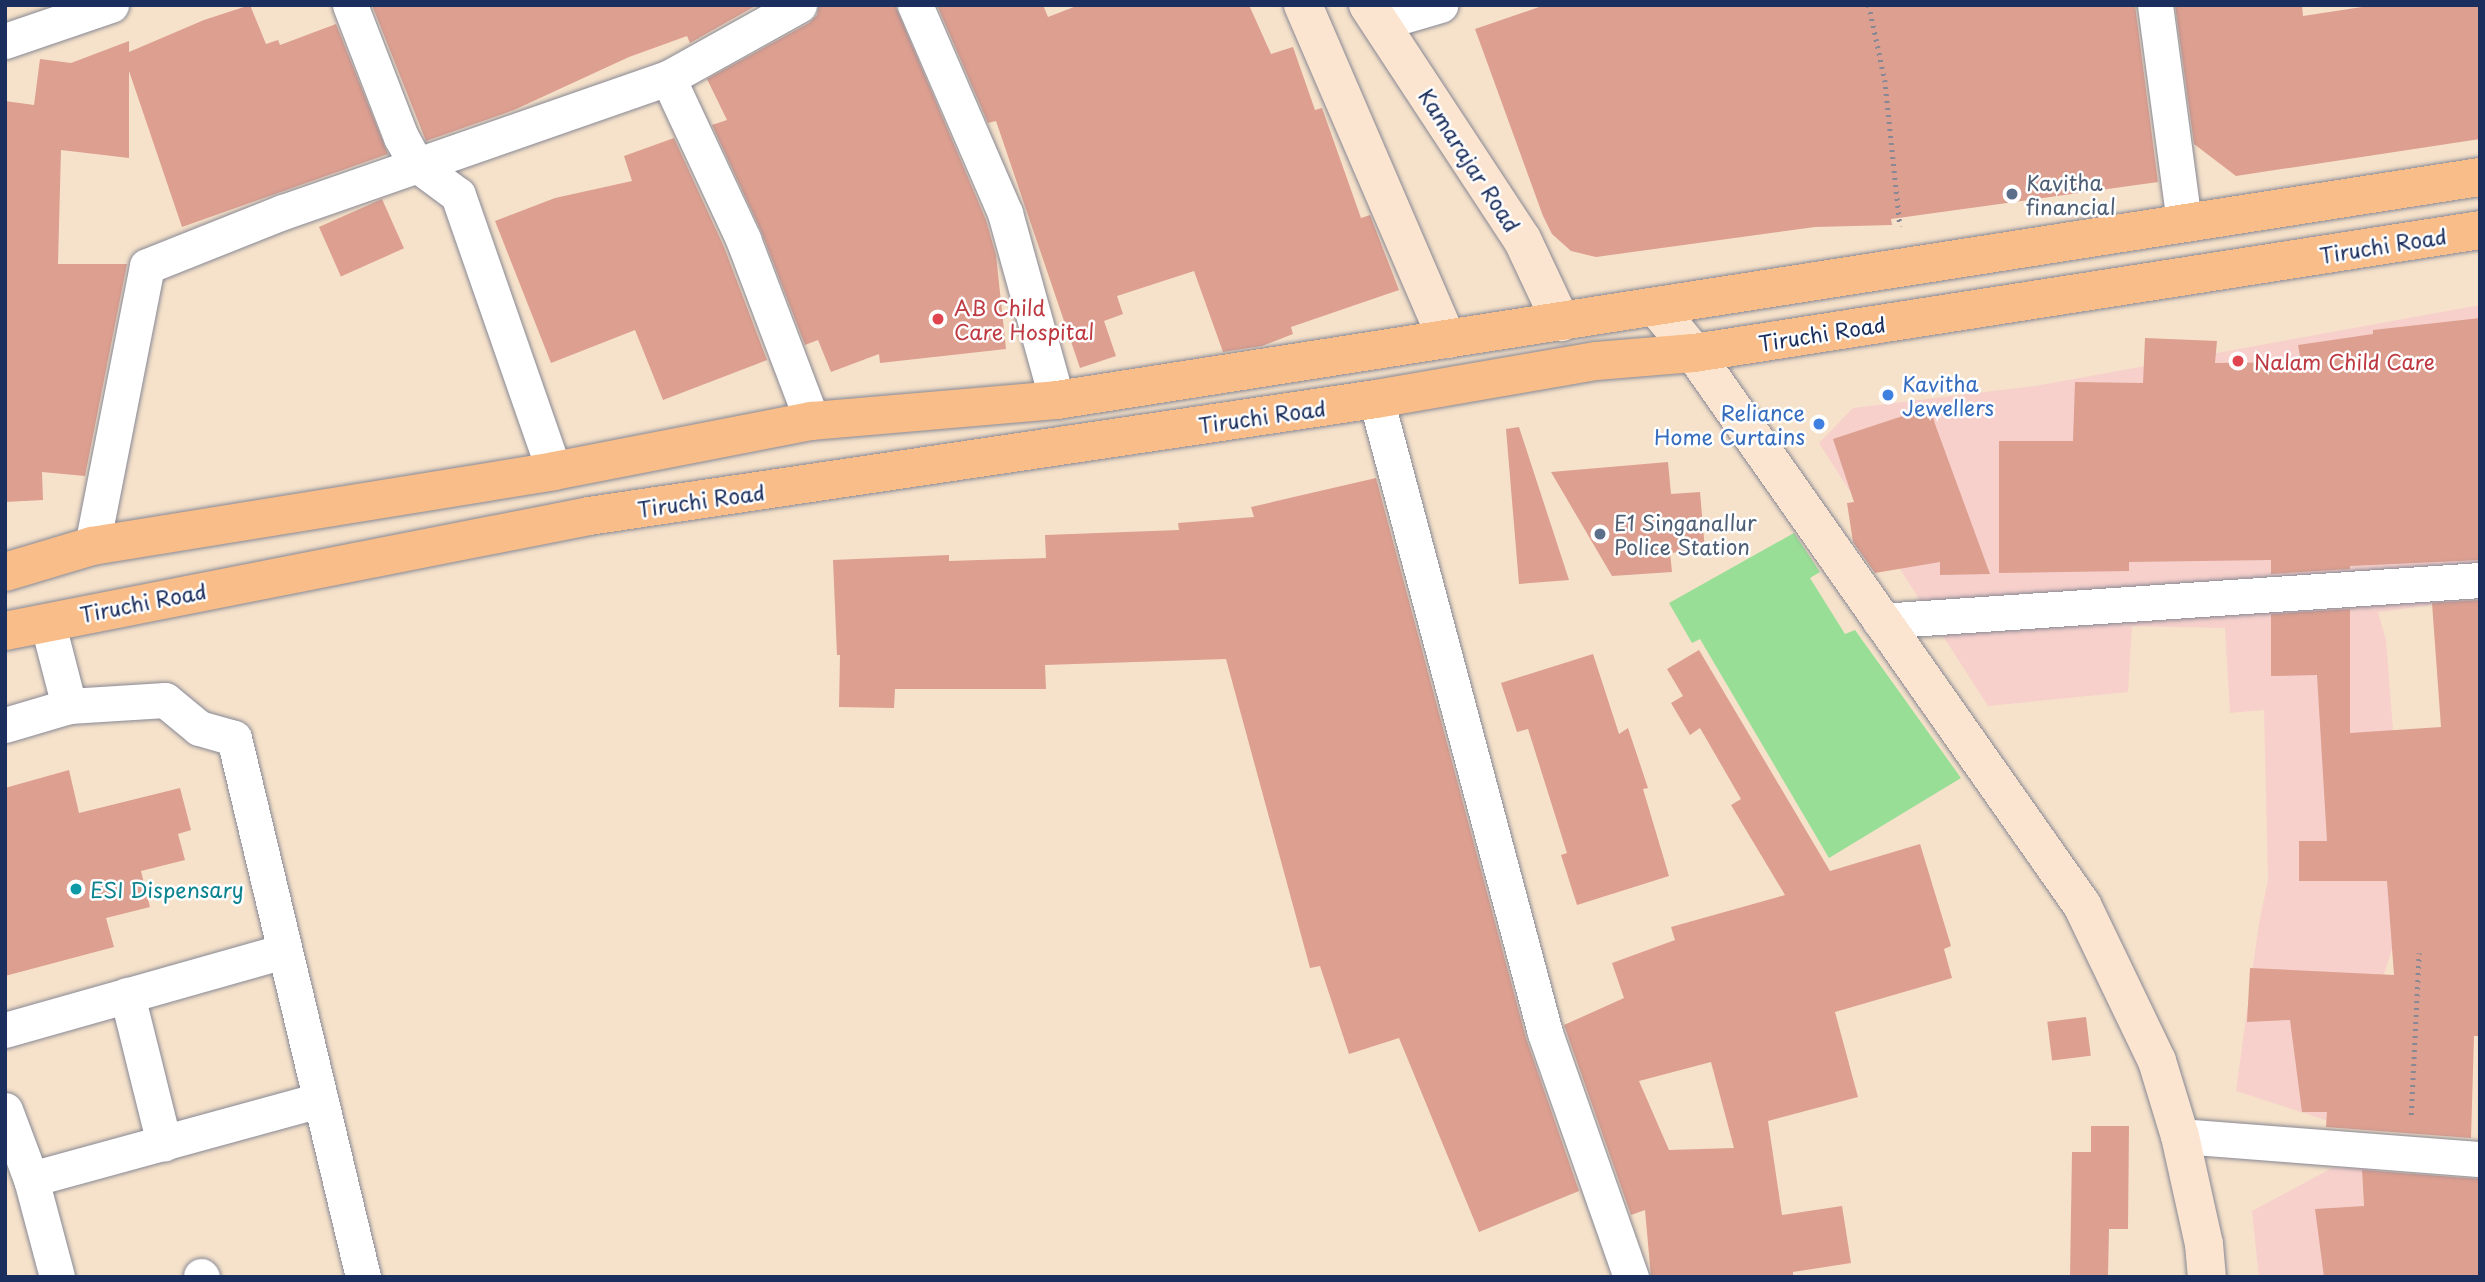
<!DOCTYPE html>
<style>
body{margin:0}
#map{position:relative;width:2485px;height:1282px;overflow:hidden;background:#f6e2ca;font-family:"Playpen Sans",sans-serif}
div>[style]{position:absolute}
.built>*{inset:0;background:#f7d0cb}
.green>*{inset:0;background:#99de97}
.building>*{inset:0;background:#dd9f90;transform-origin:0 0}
.path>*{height:4.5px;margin-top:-2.25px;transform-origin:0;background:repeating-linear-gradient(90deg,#888894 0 2px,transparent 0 7px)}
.roads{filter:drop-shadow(0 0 2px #888894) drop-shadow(0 0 2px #888894)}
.minor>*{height:35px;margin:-17.5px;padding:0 17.5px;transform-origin:17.5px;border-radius:17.5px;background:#fff}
.secondary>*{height:38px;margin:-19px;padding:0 19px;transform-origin:19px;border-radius:19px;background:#fce5d0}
.trunk>*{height:38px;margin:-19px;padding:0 19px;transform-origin:19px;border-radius:19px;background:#f8bd89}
.dots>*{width:19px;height:19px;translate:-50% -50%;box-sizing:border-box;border:4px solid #fff;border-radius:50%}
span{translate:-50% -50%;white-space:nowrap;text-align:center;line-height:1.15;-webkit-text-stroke:5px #fff;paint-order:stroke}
.street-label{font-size:21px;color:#1b2f5e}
.service-label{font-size:21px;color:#4e5e75}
.left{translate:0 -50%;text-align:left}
.health-label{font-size:21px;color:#be3a42}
.shop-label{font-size:21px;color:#366cbe}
.right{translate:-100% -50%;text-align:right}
.culture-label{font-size:21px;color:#0d838f}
.frame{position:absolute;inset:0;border:7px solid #1b2f5e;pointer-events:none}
</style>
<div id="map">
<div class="built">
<i style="clip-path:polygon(2480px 305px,2480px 599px,2378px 612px,2386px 640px,2394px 743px,2392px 949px,2359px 1055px,2344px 1126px,2236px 1091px,2259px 923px,2268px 880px,2264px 710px,2230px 713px,2225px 628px,2132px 626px,2128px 692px,1988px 706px,1819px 443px,1853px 408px,2035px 386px)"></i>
<i style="clip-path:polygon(2332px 1168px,2376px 1169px,2377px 1176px,2362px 1177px,2368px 1277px,2259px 1277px,2252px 1211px)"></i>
</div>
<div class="green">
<i style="clip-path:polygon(1794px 533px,1820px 572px,1810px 578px,1845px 634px,1855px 630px,1961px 778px,1829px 858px,1700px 639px,1692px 643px,1669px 603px)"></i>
</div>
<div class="building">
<i style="clip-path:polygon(250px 5px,266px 44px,278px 40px,280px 45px,336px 24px,388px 154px,182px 227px,129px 71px,129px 158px,61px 150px,58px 264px,127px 264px,85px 476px,42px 472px,43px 500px,5px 502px,5px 101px,34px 105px,40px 59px,71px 63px,129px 41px,129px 52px,204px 20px)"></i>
<i style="clip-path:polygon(372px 5px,757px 5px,690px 43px,687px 36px,629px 57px,514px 110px,426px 141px)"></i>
<i style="clip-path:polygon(819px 5px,895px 5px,986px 220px,996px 255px,1006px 349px,880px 363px,879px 354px,831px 372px,818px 340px,805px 345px,761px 231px,712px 125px,727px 120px,707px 79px,809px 23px,817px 15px)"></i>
<i style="clip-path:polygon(937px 5px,1043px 5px,1048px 17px,1079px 5px,1249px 5px,1271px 54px,1293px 47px,1315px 110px,1322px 108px,1361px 218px,1370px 215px,1399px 290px,1291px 327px,1293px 334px,1262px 346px,1223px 352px,1194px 271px,1117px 296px,1123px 314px,1104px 321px,1116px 356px,1080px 368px,996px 121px,988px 123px)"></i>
<i style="clip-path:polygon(1545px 5px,2135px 5px,2158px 182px,1891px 219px,1892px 225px,1815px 227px,1596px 257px,1571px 251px,1552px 234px,1543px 216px,1475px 29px)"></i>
<i style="clip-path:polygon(2175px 5px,2302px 5px,2303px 16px,2375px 5px,2480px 5px,2480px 139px,2236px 176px,2194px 144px)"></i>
<i style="clip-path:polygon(674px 138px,724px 247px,767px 360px,663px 400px,635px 330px,551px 363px,495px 221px,555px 198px,632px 181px,624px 156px)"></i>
<i style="left:382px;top:199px;width:54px;height:69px;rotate:66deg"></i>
<i style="clip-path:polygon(2480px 318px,2480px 560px,2350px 566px,2350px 569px,2271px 574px,2271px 560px,2129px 562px,2129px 571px,1999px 573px,1999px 441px,2073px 441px,2075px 382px,2143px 383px,2145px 338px,2217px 341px,2215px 363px,2301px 362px,2298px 345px,2373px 334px,2373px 330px)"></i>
<i style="clip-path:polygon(1930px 407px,1935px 424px,1990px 574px,1940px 575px,1940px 562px,1875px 573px,1853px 542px,1847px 503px,1854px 502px,1833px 439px)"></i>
<i style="clip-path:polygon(1519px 427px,1569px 580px,1519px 584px,1506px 429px)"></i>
<i style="clip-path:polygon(1668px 462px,1671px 494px,1700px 492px,1705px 550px,1670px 553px,1672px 572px,1612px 576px,1551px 472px)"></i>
<i style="clip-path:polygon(1376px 478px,1526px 1038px,1579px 1191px,1479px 1232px,1399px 1038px,1349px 1054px,1320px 966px,1310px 968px,1226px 659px,1045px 665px,1046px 689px,895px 689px,894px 708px,839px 707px,840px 655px,837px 655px,833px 560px,949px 555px,949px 561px,1046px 558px,1045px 535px,1179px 530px,1178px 523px,1254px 517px,1251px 507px)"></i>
<i style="clip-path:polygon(2480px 600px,2480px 1036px,2474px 1036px,2471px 1138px,2326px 1127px,2327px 1112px,2302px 1112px,2290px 1020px,2247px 1022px,2250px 968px,2394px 975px,2387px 881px,2299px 881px,2299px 841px,2327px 841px,2317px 675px,2271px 676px,2271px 614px,2350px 609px,2350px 733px,2441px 727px,2432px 603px)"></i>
<i style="clip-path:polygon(evenodd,1699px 650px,1830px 871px,1920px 844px,1951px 946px,1944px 949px,1952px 978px,1835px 1012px,1858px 1097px,1768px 1121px,1782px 1215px,1842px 1206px,1851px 1263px,1793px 1272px,1793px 1277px,1651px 1277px,1645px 1210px,1631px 1215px,1564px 1025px,1624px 998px,1612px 963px,1675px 940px,1671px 927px,1785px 895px,1731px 805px,1741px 799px,1700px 728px,1690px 735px,1671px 703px,1683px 696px,1667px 669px,1699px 650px,1711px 1062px,1734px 1148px,1669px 1150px,1639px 1081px,1711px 1062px)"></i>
<i style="clip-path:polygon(1593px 654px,1619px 734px,1628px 728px,1648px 788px,1643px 789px,1669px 876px,1577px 905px,1561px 855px,1567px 853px,1528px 729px,1517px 732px,1501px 683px)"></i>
<i style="clip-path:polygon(69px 770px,79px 813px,180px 788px,191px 830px,178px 834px,185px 860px,141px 871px,150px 907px,106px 918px,114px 947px,5px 976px,5px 788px)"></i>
<i style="left:2086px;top:1017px;width:39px;height:39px;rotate:83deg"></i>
<i style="clip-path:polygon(2091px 1126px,2129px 1126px,2128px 1229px,2109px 1229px,2108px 1277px,2070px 1277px,2072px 1152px,2091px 1152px)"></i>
<i style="clip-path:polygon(2362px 1170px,2480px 1179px,2480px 1277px,2324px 1277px,2315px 1209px,2364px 1206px)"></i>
</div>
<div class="path">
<i style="left:1869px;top:5px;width:77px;rotate:78deg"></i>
<i style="left:1885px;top:80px;width:147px;rotate:84.1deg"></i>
<i style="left:2411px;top:1115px;width:162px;rotate:-87.2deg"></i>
</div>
<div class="roads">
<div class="minor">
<i style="left:350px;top:5px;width:142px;rotate:68.9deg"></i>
<i style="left:401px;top:137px;width:31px;rotate:61deg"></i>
<i style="left:416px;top:164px;width:52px;rotate:36.4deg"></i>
<i style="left:458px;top:195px;width:292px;rotate:70.8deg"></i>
<i style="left:915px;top:5px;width:227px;rotate:66.6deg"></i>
<i style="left:1005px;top:213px;width:194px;rotate:74.5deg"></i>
<i style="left:2155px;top:5px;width:220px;rotate:82.4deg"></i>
<i style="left:1379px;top:23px;width:64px;rotate:-16.4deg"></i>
<i style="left:5px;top:41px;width:112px;rotate:-18.8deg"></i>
<i style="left:668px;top:78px;width:178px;rotate:65deg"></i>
<i style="left:743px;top:239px;width:195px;rotate:69.2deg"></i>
<i style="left:1376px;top:399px;width:656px;rotate:75.07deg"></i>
<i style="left:1545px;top:1033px;width:259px;rotate:70.6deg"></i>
<i style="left:92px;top:546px;width:285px;rotate:-78.9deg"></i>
<i style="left:147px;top:266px;width:146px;rotate:-21.7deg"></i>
<i style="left:283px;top:212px;width:408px;rotate:-19.2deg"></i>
<i style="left:668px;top:78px;width:150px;rotate:-29.1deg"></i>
<i style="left:47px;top:621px;width:88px;rotate:75.5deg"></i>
<i style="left:1880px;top:621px;width:601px;rotate:-3.91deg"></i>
<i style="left:5px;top:725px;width:67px;rotate:-16.5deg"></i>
<i style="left:69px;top:706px;width:96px;rotate:-3.6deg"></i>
<i style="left:165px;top:700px;width:44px;rotate:39.5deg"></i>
<i style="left:199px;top:728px;width:36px;rotate:16deg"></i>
<i style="left:234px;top:738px;width:554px;rotate:76.54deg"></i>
<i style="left:127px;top:995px;width:153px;rotate:76deg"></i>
<i style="left:5px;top:1030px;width:290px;rotate:-15.8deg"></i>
<i style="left:5px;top:1110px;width:74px;rotate:69.4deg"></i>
<i style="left:31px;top:1179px;width:101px;rotate:75.1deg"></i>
<i style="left:2180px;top:1136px;width:301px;rotate:4.4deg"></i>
<i style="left:31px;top:1179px;width:300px;rotate:-15.3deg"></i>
<i style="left:201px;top:1276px;width:1px;rotate:45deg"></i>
</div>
<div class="secondary">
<i style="left:1303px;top:5px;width:364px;rotate:66.7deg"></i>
<i style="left:1368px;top:5px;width:280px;rotate:56.7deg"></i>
<i style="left:1522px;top:239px;width:92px;rotate:64.8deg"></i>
<i style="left:1656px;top:307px;width:60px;rotate:50.4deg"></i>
<i style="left:1694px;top:353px;width:675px;rotate:54.9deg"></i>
<i style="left:2082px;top:905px;width:173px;rotate:64.3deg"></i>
<i style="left:2157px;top:1061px;width:78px;rotate:73deg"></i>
<i style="left:2180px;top:1136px;width:111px;rotate:77.5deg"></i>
<i style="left:2204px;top:1244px;width:33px;rotate:85deg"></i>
</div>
<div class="trunk">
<i style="left:5px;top:572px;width:91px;rotate:-16.6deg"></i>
<i style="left:92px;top:546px;width:468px;rotate:-9.2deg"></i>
<i style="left:554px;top:471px;width:263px;rotate:-11deg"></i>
<i style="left:812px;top:421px;width:246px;rotate:-4.9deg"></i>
<i style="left:1057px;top:400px;width:1440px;rotate:-8.91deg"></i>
<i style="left:5px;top:631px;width:595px;rotate:-11.14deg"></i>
<i style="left:589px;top:516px;width:796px;rotate:-8.46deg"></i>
<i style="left:1376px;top:399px;width:223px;rotate:-9.8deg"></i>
<i style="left:1596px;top:361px;width:98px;rotate:-4.7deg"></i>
<i style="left:1694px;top:353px;width:796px;rotate:-8.89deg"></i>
</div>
</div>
<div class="dots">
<i style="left:2012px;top:194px;background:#5c6f8a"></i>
<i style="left:938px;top:319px;background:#e0444e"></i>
<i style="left:2238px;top:361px;background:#e0444e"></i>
<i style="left:1888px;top:395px;background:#3f7fe0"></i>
<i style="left:1819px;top:424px;background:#3f7fe0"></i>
<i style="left:1600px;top:534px;background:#5c6f8a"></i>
<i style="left:76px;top:889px;background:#0f9aa8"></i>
</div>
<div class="street-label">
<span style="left:1470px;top:160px;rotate:57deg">Kamarajar Road</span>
<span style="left:2383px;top:245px;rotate:-9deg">Tiruchi Road</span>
<span style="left:1822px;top:333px;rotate:-9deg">Tiruchi Road</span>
<span style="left:1262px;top:416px;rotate:-8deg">Tiruchi Road</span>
<span style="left:701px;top:500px;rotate:-8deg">Tiruchi Road</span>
<span style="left:143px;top:602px;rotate:-11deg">Tiruchi Road</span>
</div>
<div class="service-label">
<span class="left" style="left:2026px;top:194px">Kavitha<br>financial</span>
<span class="left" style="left:1614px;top:534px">E1 Singanallur<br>Police Station</span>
</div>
<div class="health-label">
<span class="left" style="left:954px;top:319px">AB Child<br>Care Hospital</span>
<span class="left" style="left:2254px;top:361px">Nalam Child Care</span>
</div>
<div class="shop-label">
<span class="left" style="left:1902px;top:395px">Kavitha<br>Jewellers</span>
<span class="right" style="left:1805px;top:424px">Reliance<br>Home Curtains</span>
</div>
<div class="culture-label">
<span class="left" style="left:90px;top:889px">ESI Dispensary</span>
</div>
<div class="frame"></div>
</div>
